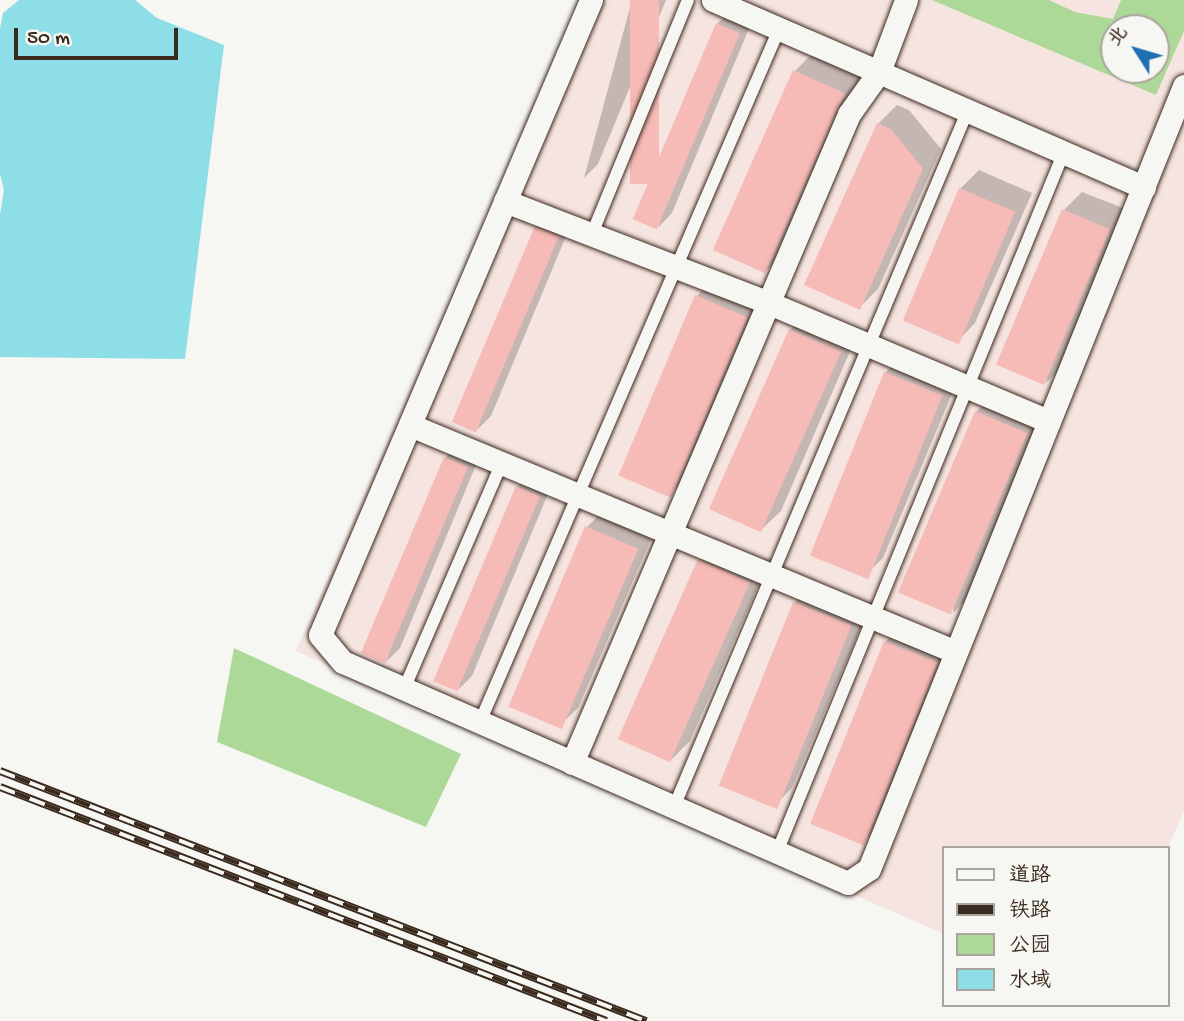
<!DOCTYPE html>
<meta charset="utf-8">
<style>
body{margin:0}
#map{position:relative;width:1184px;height:1021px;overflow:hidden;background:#f6f6f2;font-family:"Gochi Hand","LXGW WenKai TC",sans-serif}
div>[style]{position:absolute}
.built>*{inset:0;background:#f6e4e0}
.green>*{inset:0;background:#acd998}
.water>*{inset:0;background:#8ddee7}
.shadow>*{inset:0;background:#0003}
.building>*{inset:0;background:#f6bab7;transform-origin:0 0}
.roads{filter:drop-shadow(0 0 2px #3b2a1e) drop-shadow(0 0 2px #3b2a1e)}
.lane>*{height:12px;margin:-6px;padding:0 6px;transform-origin:6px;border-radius:6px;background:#f6f6f2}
.street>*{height:23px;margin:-11.5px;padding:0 11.5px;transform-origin:11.5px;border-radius:11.5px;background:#f6f6f2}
.rail>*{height:8px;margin-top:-4px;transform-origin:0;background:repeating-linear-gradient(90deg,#f6f6f2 0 16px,#3b2a1e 0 32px);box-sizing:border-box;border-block:2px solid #3b2a1e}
span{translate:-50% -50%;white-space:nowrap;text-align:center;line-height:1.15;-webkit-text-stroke:7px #f6f6f2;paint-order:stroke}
.legend{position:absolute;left:942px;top:846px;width:228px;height:161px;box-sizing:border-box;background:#f6f6f2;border:2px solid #aba49d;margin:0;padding:9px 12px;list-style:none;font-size:21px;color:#3b2a1e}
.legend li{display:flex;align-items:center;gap:14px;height:35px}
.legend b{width:35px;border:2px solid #aba49d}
.north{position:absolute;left:1100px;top:14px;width:70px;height:70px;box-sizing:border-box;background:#f6f6f2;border:2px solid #aba49d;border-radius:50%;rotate:307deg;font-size:19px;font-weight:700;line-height:28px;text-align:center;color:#3b2a1e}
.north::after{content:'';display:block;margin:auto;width:24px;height:32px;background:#1f6fb2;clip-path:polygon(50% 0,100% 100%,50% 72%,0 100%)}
.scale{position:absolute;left:14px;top:28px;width:164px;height:32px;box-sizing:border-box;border:4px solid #3b2a1e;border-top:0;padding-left:9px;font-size:21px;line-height:24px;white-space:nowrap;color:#3b2a1e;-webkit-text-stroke:5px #f6f6f2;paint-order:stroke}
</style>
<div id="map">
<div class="built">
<i style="clip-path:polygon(evenodd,582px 0,1184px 0,1184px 810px,1168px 848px,944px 848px,944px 934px,296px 651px,582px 0,1114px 28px,1156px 28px,1156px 70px,1114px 70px,1114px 28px)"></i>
</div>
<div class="green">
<i style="clip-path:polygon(evenodd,932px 0,1049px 0,1075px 12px,1113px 19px,1121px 0,1184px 0,1184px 31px,1156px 95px,932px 0,1114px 28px,1156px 28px,1156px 70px,1114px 70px,1114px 28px)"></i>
<i style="clip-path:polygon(234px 648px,461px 754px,426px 827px,217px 742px)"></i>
</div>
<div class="water">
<i style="clip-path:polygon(19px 0,135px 0,157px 18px,224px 45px,185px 359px,0 357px,0 215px,4px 190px,0 174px,0 29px,3px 13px)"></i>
</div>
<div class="shadow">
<i style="clip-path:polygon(632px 0,666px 0,598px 164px,584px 178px)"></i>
<i style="clip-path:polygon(731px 10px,753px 19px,672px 213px,658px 228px,717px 24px)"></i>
<i style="clip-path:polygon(813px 53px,863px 74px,785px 252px,766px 271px,794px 72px)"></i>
<i style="clip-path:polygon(897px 105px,909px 110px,941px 149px,878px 289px,859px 308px,878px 124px)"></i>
<i style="clip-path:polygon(979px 170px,1032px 193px,975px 323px,957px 342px,960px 189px)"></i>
<i style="clip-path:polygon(1082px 192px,1128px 210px,1065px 364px,1046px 383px,1064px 210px)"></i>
<i style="clip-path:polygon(550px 213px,572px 222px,491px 416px,477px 430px,536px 227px)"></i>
<i style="clip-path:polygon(715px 277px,765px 299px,687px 476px,669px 495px,697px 296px)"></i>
<i style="clip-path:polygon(809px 312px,858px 333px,781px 511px,762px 529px,790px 330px)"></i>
<i style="clip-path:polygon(904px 354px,959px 377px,883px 558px,864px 576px,885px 373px)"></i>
<i style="clip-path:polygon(995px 393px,1046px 414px,972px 594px,953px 613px,976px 412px)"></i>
<i style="clip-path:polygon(459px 444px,481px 453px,400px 648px,386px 662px,445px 458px)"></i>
<i style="clip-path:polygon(531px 473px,553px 482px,472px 676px,458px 690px,517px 487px)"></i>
<i style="clip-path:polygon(606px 508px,655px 530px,578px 708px,559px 726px,587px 527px)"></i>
<i style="clip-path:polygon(718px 542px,768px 563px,690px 741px,671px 760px,700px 560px)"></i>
<i style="clip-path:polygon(813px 584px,869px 608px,792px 788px,774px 806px,794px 603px)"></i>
<i style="clip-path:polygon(904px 624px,955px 644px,881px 824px,862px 843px,885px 642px)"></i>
</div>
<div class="building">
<i style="left:630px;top:0;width:29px;height:184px"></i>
<i style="left:716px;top:23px;width:26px;height:213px;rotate:23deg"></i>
<i style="left:793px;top:70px;width:57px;height:197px;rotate:24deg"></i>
<i style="clip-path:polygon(877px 123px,891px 129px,923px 169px,860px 310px,804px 285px)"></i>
<i style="left:959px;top:188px;width:61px;height:144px;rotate:23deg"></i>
<i style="left:1062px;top:209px;width:52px;height:169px;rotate:23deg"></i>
<i style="left:535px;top:226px;width:26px;height:213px;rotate:23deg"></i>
<i style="left:695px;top:295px;width:57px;height:196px;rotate:23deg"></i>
<i style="left:789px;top:329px;width:57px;height:197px;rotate:24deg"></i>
<i style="left:884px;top:372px;width:63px;height:198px;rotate:22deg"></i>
<i style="left:975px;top:411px;width:57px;height:197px;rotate:23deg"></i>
<i style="left:444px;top:457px;width:26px;height:213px;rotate:23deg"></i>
<i style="left:516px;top:486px;width:26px;height:212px;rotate:23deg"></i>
<i style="left:585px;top:526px;width:58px;height:196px;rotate:23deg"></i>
<i style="left:698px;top:559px;width:57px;height:197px;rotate:24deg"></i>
<i style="left:793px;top:602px;width:63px;height:198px;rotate:22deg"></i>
<i style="left:884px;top:641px;width:58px;height:197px;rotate:22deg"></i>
</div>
<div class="roads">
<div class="lane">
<i style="left:592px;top:234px;width:253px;rotate:-67.7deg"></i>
<i style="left:404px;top:689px;width:246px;rotate:-66.6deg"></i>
<i style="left:480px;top:722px;width:755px;rotate:-66.66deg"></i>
<i style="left:674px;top:807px;width:756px;rotate:-67.13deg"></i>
<i style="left:777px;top:852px;width:757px;rotate:-67.71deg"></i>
</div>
<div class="street">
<i style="left:591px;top:0;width:690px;rotate:113.11deg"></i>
<i style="left:320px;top:635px;width:35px;rotate:50deg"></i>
<i style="left:343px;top:662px;width:551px;rotate:23.64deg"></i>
<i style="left:848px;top:883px;width:25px;rotate:-34deg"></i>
<i style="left:869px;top:869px;width:844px;rotate:-68.09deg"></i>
<i style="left:713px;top:0;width:470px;rotate:23.5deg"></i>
<i style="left:505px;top:201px;width:283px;rotate:21.1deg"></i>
<i style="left:769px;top:303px;width:304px;rotate:22.9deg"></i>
<i style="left:410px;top:425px;width:591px;rotate:22.58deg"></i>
<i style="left:572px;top:763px;width:706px;rotate:-66.89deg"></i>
<i style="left:849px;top:114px;width:52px;rotate:-54.5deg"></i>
<i style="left:879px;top:72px;width:77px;rotate:-69.4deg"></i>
</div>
</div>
<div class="rail">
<i style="left:0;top:771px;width:693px;rotate:21.16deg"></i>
<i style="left:0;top:787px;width:650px;rotate:21.11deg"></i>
</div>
<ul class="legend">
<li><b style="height:9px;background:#f6f6f2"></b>道路</li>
<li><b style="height:9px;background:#3b2a1e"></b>铁路</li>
<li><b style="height:19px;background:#acd998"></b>公园</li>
<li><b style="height:19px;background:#8ddee7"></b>水域</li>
</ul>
<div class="north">北</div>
<div class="scale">50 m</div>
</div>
